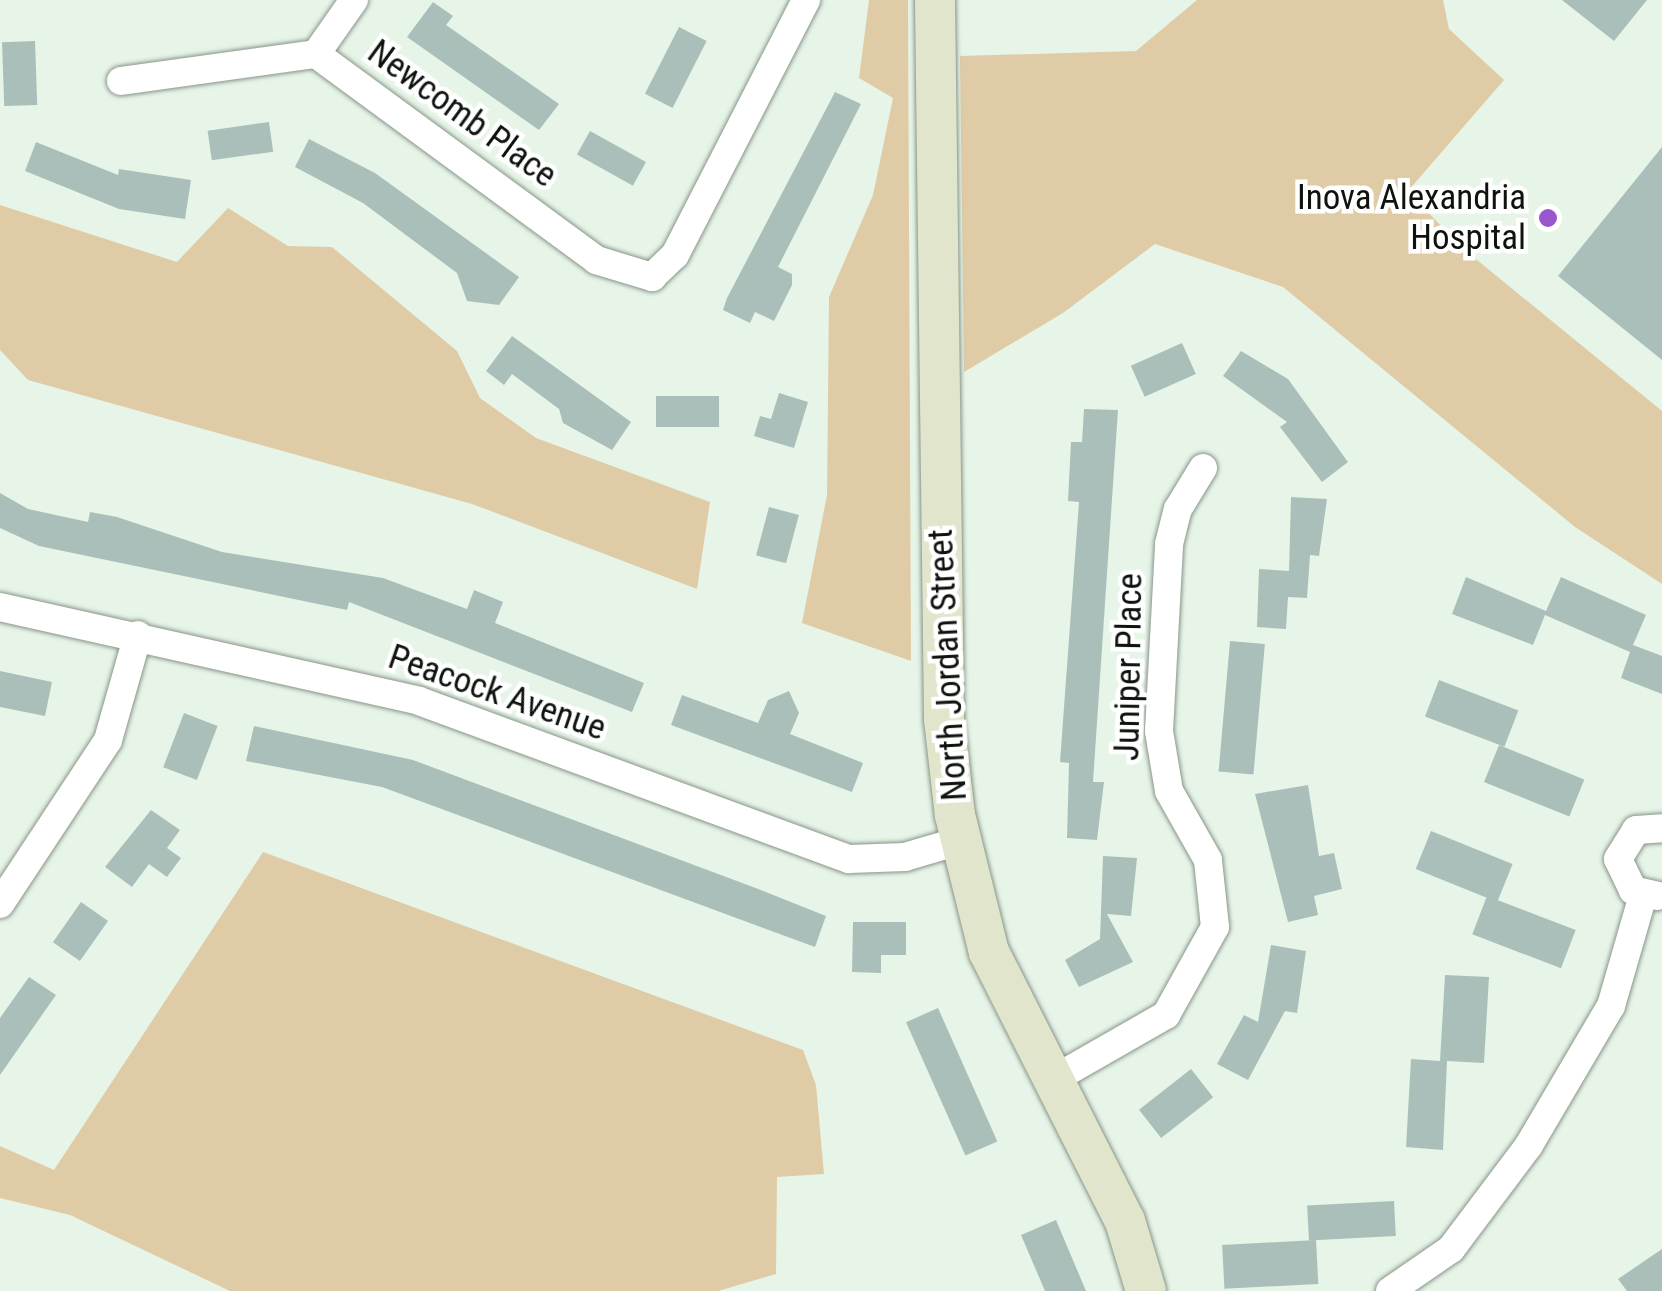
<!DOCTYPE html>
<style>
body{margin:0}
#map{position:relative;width:1662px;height:1291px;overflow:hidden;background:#e7f5e8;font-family:"Roboto Condensed",sans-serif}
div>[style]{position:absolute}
.green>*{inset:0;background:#dfcca7}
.building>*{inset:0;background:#abbfba;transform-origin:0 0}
.roads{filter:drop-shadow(0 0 2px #889589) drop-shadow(0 0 2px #889589)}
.street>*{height:28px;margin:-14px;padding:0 14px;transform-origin:14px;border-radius:14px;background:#fff}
.secondary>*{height:40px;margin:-20px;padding:0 20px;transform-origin:20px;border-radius:20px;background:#e1e5cc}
.dots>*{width:28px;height:28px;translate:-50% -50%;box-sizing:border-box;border:5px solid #fff;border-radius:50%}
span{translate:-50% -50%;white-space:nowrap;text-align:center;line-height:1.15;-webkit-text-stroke:9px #fff;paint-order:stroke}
.street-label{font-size:35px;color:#0e130e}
.poi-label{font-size:35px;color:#0e130e}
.right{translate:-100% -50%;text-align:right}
</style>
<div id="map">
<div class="green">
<i style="clip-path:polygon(869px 0,908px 0,911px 661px,802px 623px,827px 495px,829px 297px,873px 195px,893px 98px,859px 78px)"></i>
<i style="clip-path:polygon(1197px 0,1443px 0,1449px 29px,1504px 80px,1408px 191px,1460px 246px,1662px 411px,1662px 584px,1575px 527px,1283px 287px,1155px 244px,1063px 313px,964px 372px,960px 56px,1136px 51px)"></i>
<i style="clip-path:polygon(0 205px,177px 262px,228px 208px,288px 246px,332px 247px,457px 351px,480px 398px,536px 438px,710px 502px,697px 589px,472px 504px,28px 380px,0 350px)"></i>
<i style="clip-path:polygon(263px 852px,803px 1050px,816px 1085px,824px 1174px,777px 1177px,776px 1274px,718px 1291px,230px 1291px,70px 1215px,0 1198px,0 1146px,54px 1170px)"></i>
</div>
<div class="building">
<i style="clip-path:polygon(1562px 0,1647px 0,1614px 41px)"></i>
<i style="clip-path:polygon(433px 2px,453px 16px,446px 25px,559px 104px,539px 130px,407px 37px)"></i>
<i style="left:679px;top:27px;width:31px;height:75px;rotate:27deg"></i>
<i style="left:35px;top:41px;width:64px;height:33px;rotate:88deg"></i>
<i style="clip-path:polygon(835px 92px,861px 104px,778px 267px,792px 274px,792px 285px,774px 321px,755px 312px,750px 323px,723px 310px,727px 298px)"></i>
<i style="left:269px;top:122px;width:30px;height:62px;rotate:82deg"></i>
<i style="left:590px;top:131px;width:64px;height:27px;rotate:29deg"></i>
<i style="clip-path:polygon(309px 139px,375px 173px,519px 277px,499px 305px,467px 301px,457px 273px,363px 203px,295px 167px)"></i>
<i style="clip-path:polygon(36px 142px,118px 175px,119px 169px,191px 180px,185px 219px,119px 209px,25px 171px)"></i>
<i style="clip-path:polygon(1662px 147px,1662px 360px,1558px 276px)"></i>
<i style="clip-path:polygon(512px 336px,631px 422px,612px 450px,563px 423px,559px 409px,512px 374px,504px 385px,486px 371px)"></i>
<i style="left:1182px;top:343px;width:34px;height:56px;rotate:66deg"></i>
<i style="clip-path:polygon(1241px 351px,1288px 379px,1348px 462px,1322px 482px,1280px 427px,1287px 422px,1223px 376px)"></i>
<i style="clip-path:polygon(779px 393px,808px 402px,794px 448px,754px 436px,760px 416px,771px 419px)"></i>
<i style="left:656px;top:396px;width:63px;height:31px"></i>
<i style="clip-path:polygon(1084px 409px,1118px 410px,1093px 782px,1104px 782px,1097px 840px,1067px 838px,1069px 763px,1060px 762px,1079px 502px,1068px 501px,1071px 442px,1082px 442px)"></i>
<i style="clip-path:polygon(0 493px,28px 509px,88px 522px,90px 512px,117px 517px,222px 552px,383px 578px,467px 609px,474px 590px,503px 602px,495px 623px,644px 683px,632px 712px,349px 602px,347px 610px,39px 546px,0 528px)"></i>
<i style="clip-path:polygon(1291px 497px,1327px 499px,1319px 556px,1310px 555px,1307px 598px,1288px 597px,1286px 629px,1257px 627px,1259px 569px,1289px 571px)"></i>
<i style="left:769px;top:507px;width:31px;height:50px;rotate:15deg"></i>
<i style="clip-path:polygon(1466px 577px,1546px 611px,1561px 577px,1646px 615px,1633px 645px,1662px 656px,1662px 694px,1621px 678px,1630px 652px,1545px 615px,1533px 645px,1452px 614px)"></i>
<i style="left:1230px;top:641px;width:35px;height:131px;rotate:5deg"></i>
<i style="clip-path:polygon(0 671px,52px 682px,45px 716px,0 707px)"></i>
<i style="left:1439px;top:680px;width:85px;height:39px;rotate:21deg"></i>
<i style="clip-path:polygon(789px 691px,799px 713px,790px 734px,863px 763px,852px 792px,671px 725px,682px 695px,758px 723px,768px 700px)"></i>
<i style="left:184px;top:713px;width:36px;height:58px;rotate:21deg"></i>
<i style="clip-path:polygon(254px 726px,413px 760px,753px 887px,826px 916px,815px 947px,382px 787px,246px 761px)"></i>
<i style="left:1499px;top:745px;width:92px;height:40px;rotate:22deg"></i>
<i style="clip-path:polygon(1308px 785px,1319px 856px,1334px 853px,1342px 889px,1314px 896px,1318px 915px,1288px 922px,1255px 794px)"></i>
<i style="clip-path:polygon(151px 810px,180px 830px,167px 848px,181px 858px,167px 877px,149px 864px,132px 887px,105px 867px)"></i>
<i style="left:1431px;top:831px;width:88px;height:41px;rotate:22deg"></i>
<i style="clip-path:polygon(1103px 856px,1137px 858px,1131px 916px,1107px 914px,1133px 962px,1079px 987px,1065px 960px,1100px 939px)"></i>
<i style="left:1487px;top:896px;width:95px;height:41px;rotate:21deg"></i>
<i style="left:81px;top:902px;width:33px;height:49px;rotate:35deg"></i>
<i style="clip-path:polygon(853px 922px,906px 922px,906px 955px,881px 955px,881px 973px,852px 972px)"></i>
<i style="clip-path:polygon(1271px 945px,1306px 951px,1297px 1013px,1285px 1011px,1248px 1080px,1217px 1064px,1244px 1015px,1258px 1022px)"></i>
<i style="clip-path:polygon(1445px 975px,1489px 977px,1484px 1063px,1447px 1061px,1443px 1150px,1406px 1147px,1411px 1059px,1440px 1061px)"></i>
<i style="clip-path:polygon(29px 977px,56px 995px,0 1075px,0 1018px)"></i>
<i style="left:938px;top:1008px;width:146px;height:35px;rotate:66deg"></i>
<i style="left:1191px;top:1069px;width:36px;height:66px;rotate:52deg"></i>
<i style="left:1394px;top:1201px;width:35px;height:87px;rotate:87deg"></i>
<i style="clip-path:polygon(1056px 1220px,1086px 1291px,1045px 1291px,1021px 1235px)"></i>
<i style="left:1316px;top:1240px;width:44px;height:94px;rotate:87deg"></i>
<i style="clip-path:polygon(1662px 1249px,1662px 1291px,1627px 1291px,1618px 1279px)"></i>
</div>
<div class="roads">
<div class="street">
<i style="left:316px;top:54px;width:66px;rotate:-54.9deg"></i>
<i style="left:121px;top:81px;width:197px;rotate:-7.9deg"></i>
<i style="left:316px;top:54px;width:348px;rotate:36.3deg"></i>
<i style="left:596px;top:260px;width:59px;rotate:16.9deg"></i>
<i style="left:652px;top:277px;width:32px;rotate:-44deg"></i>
<i style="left:675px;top:255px;width:287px;rotate:-62.8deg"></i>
<i style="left:0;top:607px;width:429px;rotate:12.6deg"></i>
<i style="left:419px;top:701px;width:458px;rotate:20.2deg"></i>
<i style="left:849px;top:859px;width:56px;rotate:-2deg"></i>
<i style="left:905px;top:857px;width:56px;rotate:-16.5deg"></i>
<i style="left:1658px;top:896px;width:26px;rotate:-167deg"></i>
<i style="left:1633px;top:890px;width:34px;rotate:-116deg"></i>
<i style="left:1618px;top:859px;width:34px;rotate:-58deg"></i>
<i style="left:1636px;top:830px;width:26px;rotate:-4deg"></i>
<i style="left:0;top:904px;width:196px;rotate:-56.6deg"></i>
<i style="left:108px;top:740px;width:109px;rotate:-74.1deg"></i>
<i style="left:1049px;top:1082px;width:135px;rotate:-29.8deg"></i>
<i style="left:1166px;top:1015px;width:101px;rotate:-60.9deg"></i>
<i style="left:1215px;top:927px;width:67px;rotate:-96deg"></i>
<i style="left:1208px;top:860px;width:79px;rotate:-119.5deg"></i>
<i style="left:1169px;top:791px;width:61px;rotate:-99.5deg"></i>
<i style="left:1159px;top:731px;width:187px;rotate:-86.9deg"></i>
<i style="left:1169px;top:544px;width:36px;rotate:-76deg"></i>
<i style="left:1178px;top:509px;width:48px;rotate:-58.6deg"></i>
<i style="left:1390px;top:1291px;width:74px;rotate:-34.5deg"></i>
<i style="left:1451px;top:1249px;width:130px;rotate:-53.1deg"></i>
<i style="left:1529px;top:1145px;width:161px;rotate:-59.5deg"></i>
<i style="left:1611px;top:1006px;width:116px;rotate:-73.9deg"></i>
</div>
<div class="secondary">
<i style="left:935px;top:0;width:719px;rotate:89.28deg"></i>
<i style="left:944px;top:719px;width:97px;rotate:83.5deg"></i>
<i style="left:955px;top:815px;width:141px;rotate:76.1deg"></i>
<i style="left:989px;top:952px;width:301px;rotate:63.2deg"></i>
<i style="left:1125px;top:1221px;width:73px;rotate:73.3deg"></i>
</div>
</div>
<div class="dots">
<i style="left:1548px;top:218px;background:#9758ce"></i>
</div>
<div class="street-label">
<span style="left:462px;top:114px;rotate:36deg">Newcomb Place</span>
<span style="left:948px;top:665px;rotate:-93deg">North Jordan Street</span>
<span style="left:1129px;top:667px;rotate:-89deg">Juniper Place</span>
<span style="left:497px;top:693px;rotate:19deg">Peacock Avenue</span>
</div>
<div class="poi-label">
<span class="right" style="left:1526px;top:218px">Inova Alexandria<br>Hospital</span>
</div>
</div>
